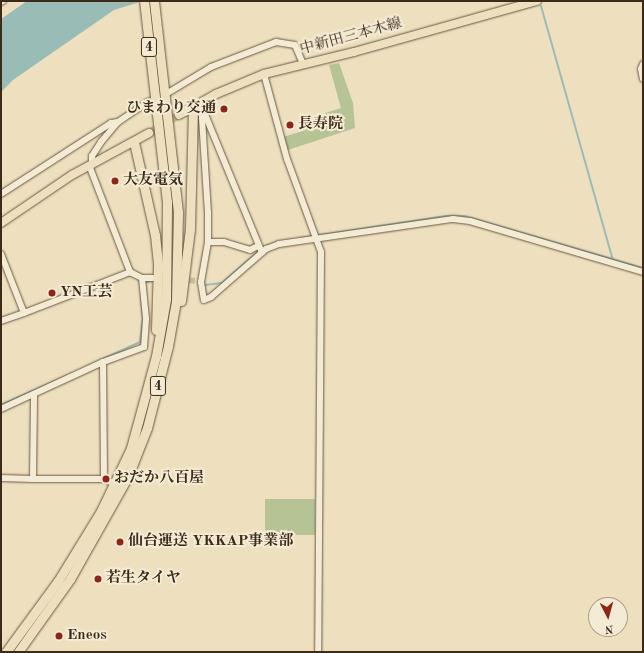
<!DOCTYPE html>
<meta charset="utf-8">
<style>
body{margin:0}
#map{position:relative;width:644px;height:653px;overflow:hidden;background:#eee0bf;font-family:"Old Standard TT","Noto Serif JP",serif}
div>[style]{position:absolute}
.green>*{inset:0;background:#b5c395;transform-origin:0 0}
.water>*{inset:0;background:#9abcb7}
.stream>*{height:2px;margin:-1px;padding:0 1px;transform-origin:1px;border-radius:1px;background:#9abcb7}
.minor-tunnel>*{height:6px;margin-top:-3px;transform-origin:0;background:repeating-linear-gradient(90deg,#cbbc9e 0 6px,transparent 0 9px)}
.major-tunnel>*{height:8px;margin-top:-4px;transform-origin:0;background:repeating-linear-gradient(90deg,#cbbc9e 0 8px,transparent 0 12px)}
.roads{filter:drop-shadow(0 0 1px #695842) drop-shadow(0 0 1px #695842)}
.minor>*{height:6px;margin:-3px;padding:0 3px;transform-origin:3px;border-radius:3px;background:#f4ebd5}
.major>*{height:8px;margin:-4px;padding:0 4px;transform-origin:4px;border-radius:4px;background:#eee0bf}
.highway>*{height:9px;margin:-4.5px;padding:0 4.5px;transform-origin:4.5px;border-radius:4.5px;background:#eee0bf}
.dots>*{width:11px;height:11px;translate:-50% -50%;box-sizing:border-box;border:2px solid #f4ebd5;border-radius:50%}
span{translate:-50% -50%;white-space:nowrap;text-align:center;line-height:1.15;-webkit-text-stroke:4px #f4ebd5;paint-order:stroke}
.shield-label span{padding:1px 3px;background:#f4ebd5;border:1px solid;border-radius:3px;-webkit-text-stroke-width:0}
.shield-label{font-size:14px;color:#3d2a18;font-weight:700}
.street-label{font-size:15px;color:#3d2a18}
.poi-label{font-size:15px;color:#3d2a18;font-weight:700}
.right{translate:-100% -50%;text-align:right}
.left{translate:0 -50%;text-align:left}
.frame{position:absolute;inset:0;border:2px solid #3d2a18;pointer-events:none}
.north{position:absolute;left:588px;top:597px;width:40px;height:40px;box-sizing:border-box;background:#f4ebd5;border:1px solid #ab9e89;border-radius:50%;rotate:174deg;font-size:11px;font-weight:700;line-height:16px;text-align:center;color:#3d2a18}
.north::after{content:'';display:block;margin:auto;width:14px;height:18px;background:#8f2418;clip-path:polygon(50% 0,100% 100%,50% 72%,0 100%)}
</style>
<div id="map">
<div class="green">
<i style="clip-path:polygon(339px 63px,353px 103px,355px 128px,288px 150px,283px 137px,306px 130px,303px 120px,341px 108px,329px 65px)"></i>
<i style="left:265px;top:499px;width:50px;height:36px"></i>
</div>
<div class="water">
<i style="clip-path:polygon(27px 1px,143px 1px,114px 10px,13px 80px,1px 92px,1px 19px)"></i>
</div>
<div class="stream">
<i style="left:541px;top:6px;width:264px;rotate:74.2deg"></i>
<i style="left:301px;top:238px;width:147px;rotate:-8.6deg"></i>
<i style="left:446px;top:216px;width:18px"></i>
<i style="left:464px;top:216px;width:186px;rotate:16.2deg"></i>
<i style="left:267px;top:246px;width:11px;rotate:-22deg"></i>
<i style="left:145px;top:283px;width:6px;rotate:-18deg"></i>
<i style="left:205px;top:285px;width:17px;rotate:-7deg"></i>
<i style="left:222px;top:283px;width:50px;rotate:-41deg"></i>
<i style="left:103px;top:359px;width:41px;rotate:-24.7deg"></i>
<i style="left:140px;top:342px;width:23px;rotate:-83deg"></i>
<i style="left:143px;top:319px;width:23px;rotate:-95deg"></i>
<i style="left:1px;top:405px;width:71px;rotate:-24deg"></i>
</div>
<div class="minor-tunnel">
<i style="left:162px;top:279px;width:33px;rotate:3deg"></i>
</div>
<div class="major-tunnel">
<i style="left:149px;top:133px;width:35px;rotate:-31deg"></i>
</div>
<div class="roads">
<div class="minor">
<i style="left:1px;top:2px;width:2px;rotate:-27deg"></i>
<i style="left:643px;top:64px;width:5px;rotate:112deg"></i>
<i style="left:641px;top:69px;width:10px;rotate:79deg"></i>
<i style="left:264px;top:74px;width:88px;rotate:74.9deg"></i>
<i style="left:287px;top:159px;width:99px;rotate:69.9deg"></i>
<i style="left:321px;top:252px;width:400px;rotate:90.4deg"></i>
<i style="left:166px;top:94px;width:52px;rotate:-31deg"></i>
<i style="left:211px;top:67px;width:70px;rotate:-21deg"></i>
<i style="left:276px;top:42px;width:19px;rotate:9deg"></i>
<i style="left:295px;top:45px;width:21px;rotate:67deg"></i>
<i style="left:201px;top:102px;width:110px;rotate:86.4deg"></i>
<i style="left:208px;top:212px;width:30px;rotate:90deg"></i>
<i style="left:208px;top:242px;width:41px;rotate:99.9deg"></i>
<i style="left:201px;top:282px;width:18px;rotate:81deg"></i>
<i style="left:204px;top:300px;width:8px;rotate:-23deg"></i>
<i style="left:211px;top:297px;width:73px;rotate:-41.1deg"></i>
<i style="left:266px;top:249px;width:14px;rotate:-21deg"></i>
<i style="left:279px;top:244px;width:176px;rotate:-8.2deg"></i>
<i style="left:453px;top:219px;width:17px;rotate:7deg"></i>
<i style="left:470px;top:221px;width:180px;rotate:16.4deg"></i>
<i style="left:204px;top:112px;width:152px;rotate:67.6deg"></i>
<i style="left:92px;top:164px;width:8px;rotate:-90deg"></i>
<i style="left:92px;top:156px;width:17px;rotate:-57deg"></i>
<i style="left:101px;top:142px;width:26px;rotate:-50deg"></i>
<i style="left:118px;top:122px;width:36px;rotate:-34deg"></i>
<i style="left:148px;top:102px;width:8px;rotate:-14deg"></i>
<i style="left:89px;top:165px;width:115px;rotate:69deg"></i>
<i style="left:1px;top:194px;width:131px;rotate:-32.8deg"></i>
<i style="left:111px;top:123px;width:7px;rotate:-8deg"></i>
<i style="left:208px;top:242px;width:16px"></i>
<i style="left:224px;top:242px;width:27px;rotate:17deg"></i>
<i style="left:250px;top:250px;width:9px;rotate:-27deg"></i>
<i style="left:1px;top:254px;width:63px;rotate:68.7deg"></i>
<i style="left:24px;top:313px;width:114px;rotate:-21.1deg"></i>
<i style="left:130px;top:272px;width:13px;rotate:27deg"></i>
<i style="left:142px;top:278px;width:41px;rotate:84.4deg"></i>
<i style="left:146px;top:319px;width:28px;rotate:94deg"></i>
<i style="left:144px;top:347px;width:44px;rotate:159.9deg"></i>
<i style="left:103px;top:362px;width:112px;rotate:155.3deg"></i>
<i style="left:142px;top:278px;width:11px"></i>
<i style="left:1px;top:321px;width:24px;rotate:-19deg"></i>
<i style="left:103px;top:362px;width:117px;rotate:89.5deg"></i>
<i style="left:1px;top:478px;width:32px;rotate:2deg"></i>
<i style="left:33px;top:479px;width:85px;rotate:-89.3deg"></i>
<i style="left:33px;top:479px;width:71px"></i>
<i style="left:104px;top:479px;width:12px;rotate:24deg"></i>
</div>
<div class="major">
<i style="left:179px;top:115px;width:43px;rotate:-29.6deg"></i>
<i style="left:216px;top:94px;width:52px;rotate:-22.6deg"></i>
<i style="left:264px;top:74px;width:93px;rotate:-13.7deg"></i>
<i style="left:354px;top:52px;width:190px;rotate:-15.6deg"></i>
<i style="left:1px;top:223px;width:86px;rotate:-34.1deg"></i>
<i style="left:72px;top:175px;width:88px;rotate:-28.6deg"></i>
</div>
<div class="highway">
<i style="left:134px;top:142px;width:95px;rotate:77.3deg"></i>
<i style="left:155px;top:235px;width:31px;rotate:84deg"></i>
<i style="left:158px;top:266px;width:64px;rotate:91.8deg"></i>
<i style="left:181px;top:301px;width:73px;rotate:-82.9deg"></i>
<i style="left:190px;top:229px;width:122px;rotate:-88.6deg"></i>
<i style="left:6px;top:652px;width:88px;rotate:-53.8deg"></i>
<i style="left:58px;top:581px;width:82px;rotate:-58.4deg"></i>
<i style="left:101px;top:511px;width:70px;rotate:-64.5deg"></i>
<i style="left:131px;top:448px;width:95px;rotate:-74.8deg"></i>
<i style="left:156px;top:356px;width:58px;rotate:-80deg"></i>
<i style="left:166px;top:299px;width:97px;rotate:-89.4deg"></i>
<i style="left:167px;top:202px;width:202px;rotate:-96.5deg"></i>
<i style="left:18px;top:652px;width:90px;rotate:-54.5deg"></i>
<i style="left:70px;top:579px;width:118px;rotate:-60.6deg"></i>
<i style="left:128px;top:476px;width:52px;rotate:-68.4deg"></i>
<i style="left:147px;top:428px;width:85px;rotate:-75.6deg"></i>
<i style="left:168px;top:346px;width:46px;rotate:-79.9deg"></i>
<i style="left:176px;top:301px;width:89px;rotate:-88.7deg"></i>
<i style="left:178px;top:212px;width:212px;rotate:-96.5deg"></i>
</div>
</div>
<div class="dots">
<i style="left:224px;top:109px;background:#8f2418"></i>
<i style="left:290px;top:125px;background:#8f2418"></i>
<i style="left:115px;top:181px;background:#8f2418"></i>
<i style="left:52px;top:293px;background:#8f2418"></i>
<i style="left:106px;top:479px;background:#8f2418"></i>
<i style="left:120px;top:542px;background:#8f2418"></i>
<i style="left:98px;top:579px;background:#8f2418"></i>
<i style="left:59px;top:636px;background:#8f2418"></i>
</div>
<div class="shield-label">
<span style="left:149px;top:47px">4</span>
<span style="left:158px;top:386px">4</span>
</div>
<div class="street-label">
<span style="left:351px;top:37px;rotate:-15deg">中新田三本木線</span>
</div>
<div class="poi-label">
<span class="right" style="left:216px;top:109px">ひまわり交通</span>
<span class="left" style="left:298px;top:125px">長寿院</span>
<span class="left" style="left:123px;top:181px">大友電気</span>
<span class="left" style="left:60px;top:293px">YN工芸</span>
<span class="left" style="left:114px;top:479px">おだか八百屋</span>
<span class="left" style="left:128px;top:542px">仙台運送 YKKAP事業部</span>
<span class="left" style="left:106px;top:579px">若生タイヤ</span>
<span class="left" style="left:67px;top:636px">Eneos</span>
</div>
<div class="frame"></div>
<div class="north">N</div>
</div>
